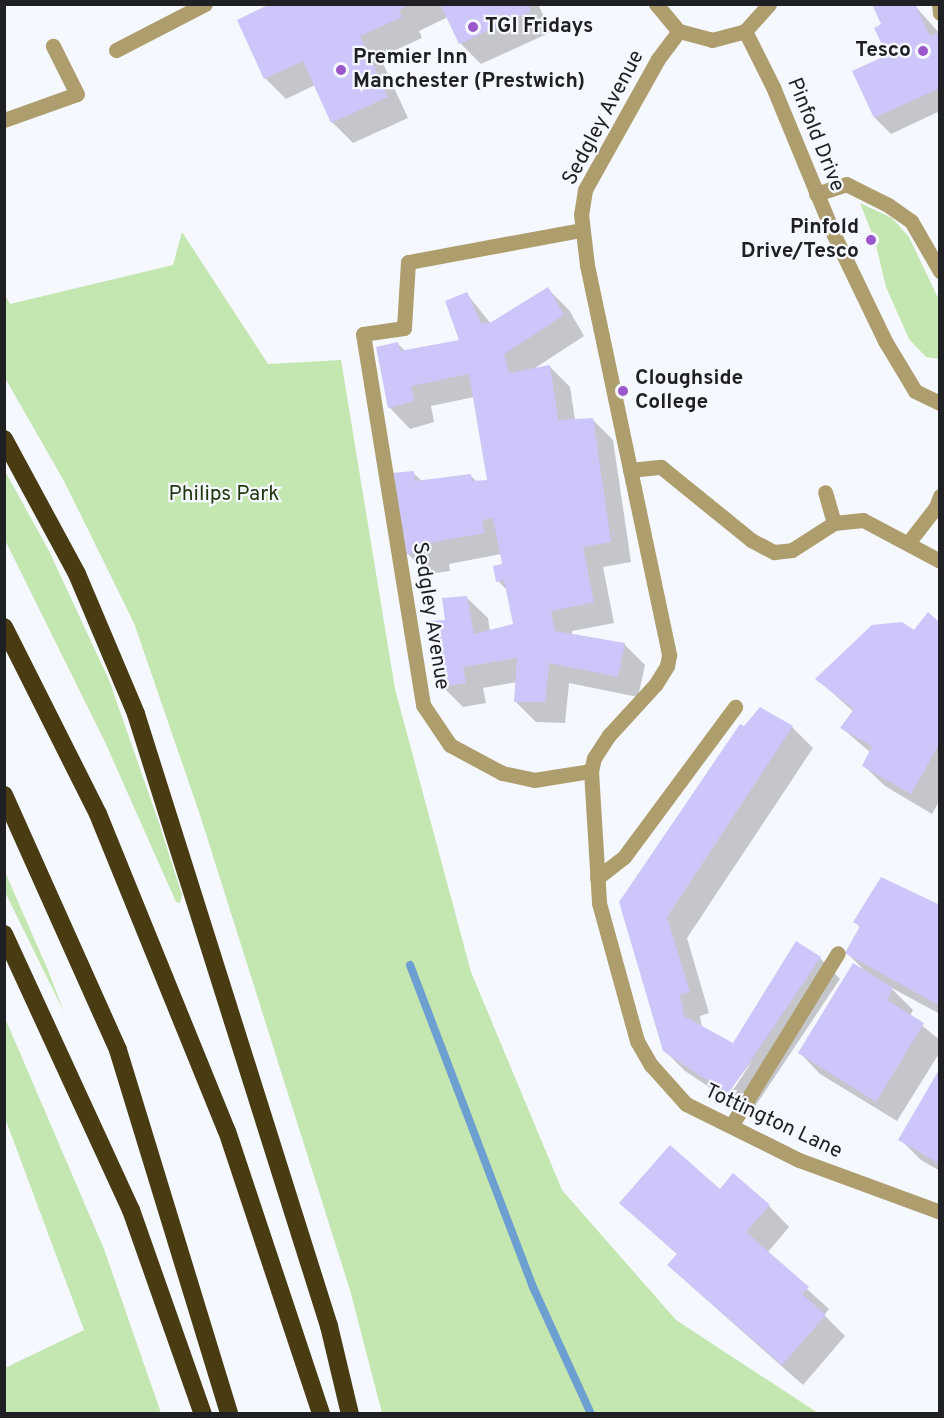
<!DOCTYPE html>
<style>
body{margin:0}
#map{position:relative;width:944px;height:1418px;overflow:hidden;background:#f5f8fe;font-family:Overpass,sans-serif}
div>[style]{position:absolute}
.green>*{inset:0;background:#c4e6b0}
.shadow>*{inset:0;background:#0003}
.stream>*{height:8px;margin:-4px;padding:0 4px;transform-origin:4px;border-radius:4px;background:#6d9fd1}
.building>*{inset:0;background:#ccc6fb}
.minor>*{height:15px;margin:-7.5px;padding:0 7.5px;transform-origin:7.5px;border-radius:7.5px;background:#ae9e6d}
.highway>*{height:18px;margin:-9px;padding:0 9px;transform-origin:9px;border-radius:9px;background:#493c13}
.dots>*{width:16px;height:16px;translate:-50% -50%;box-sizing:border-box;border:3px solid #f5f8fe;border-radius:50%}
span{translate:-50% -50%;white-space:nowrap;text-align:center;line-height:1.15;-webkit-text-stroke:4.5px #f5f8fe;paint-order:stroke}
.poi-label{font-size:21px;color:#1e2023;font-weight:700}
.left{translate:0 -50%;text-align:left}
.right{translate:-100% -50%;text-align:right}
.street-label{font-size:21px;color:#1e2023}
.park-label{font-size:21px;color:#1f370c}
.frame{position:absolute;inset:0;border:6px solid #1e2023;pointer-events:none}
</style>
<div id="map">
<div class="green">
<i style="clip-path:polygon(860px 203px,892px 218px,909px 237px,939px 300px,939px 359px,926px 357px,909px 339px,886px 287px,875px 241px)"></i>
<i style="clip-path:polygon(182px 232px,268px 364px,341px 360px,395px 689px,471px 972px,562px 1190px,676px 1320px,818px 1413px,382px 1413px,350px 1290px,200px 815px,134px 623px,64px 481px,5px 378px,5px 295px,10px 304px,173px 265px)"></i>
<i style="clip-path:polygon(5px 471px,49px 551px,109px 680px,159px 823px,182px 895px,180px 903px,176px 902px,105px 742px,5px 540px)"></i>
<i style="clip-path:polygon(5px 872px,47px 968px,64px 1012px,5px 892px)"></i>
<i style="clip-path:polygon(5px 1018px,104px 1249px,161px 1413px,5px 1413px,5px 1368px,84px 1330px,5px 1118px)"></i>
</div>
<div class="shadow">
<i style="clip-path:polygon(274px 4px,538px 4px,551px 32px,481px 64px,460px 43px,448px 17px,419px 31px,422px 38px,380px 57px,408px 118px,353px 143px,332px 122px,315px 85px,286px 99px,265px 78px)"></i>
<i style="clip-path:polygon(916px 7px,940px 34px,940px 111px,891px 134px,875px 118px,854px 72px,889px 56px)"></i>
<i style="clip-path:polygon(548px 289px,569px 310px,584px 336px,532px 370px,549px 366px,570px 387px,575px 420px,592px 419px,613px 440px,631px 562px,603px 567px,614px 623px,572px 631px,572px 635px,624px 644px,645px 665px,638px 697px,569px 683px,565px 723px,536px 722px,515px 701px,517px 682px,483px 688px,486px 703px,463px 707px,442px 686px,447px 621px,467px 598px,488px 618px,490px 632px,515px 626px,508px 591px,498px 581px,503px 565px,501px 554px,449px 564px,450px 571px,428px 574px,407px 553px,413px 473px,422px 481px,471px 476px,477px 482px,488px 481px,474px 397px,431px 406px,434px 422px,410px 429px,390px 408px,378px 348px,398px 344px,406px 352px,461px 341px,467px 294px,491px 324px)"></i>
<i style="clip-path:polygon(940px 625px,940px 800px,932px 814px,885px 786px,864px 766px,871px 753px,842px 728px,854px 712px,817px 679px,914px 632px)"></i>
<i style="clip-path:polygon(792px 727px,813px 748px,687px 938px,709px 1013px,700px 1016px,702px 1028px,733px 1045px,820px 958px,840px 979px,750px 1114px,727px 1099px,753px 1060px,724px 1097px,685px 1071px,664px 1050px,620px 902px)"></i>
<i style="clip-path:polygon(927px 899px,940px 906px,940px 1014px,890px 987px,913px 1010px,910px 1016px,940px 1040px,940px 1052px,897px 1121px,820px 1074px,800px 1053px,865px 971px,847px 953px,861px 928px,855px 922px)"></i>
<i style="clip-path:polygon(940px 1071px,940px 1171px,921px 1160px,900px 1139px)"></i>
<i style="clip-path:polygon(720px 1191px,769px 1206px,789px 1227px,767px 1253px,829px 1309px,824px 1315px,845px 1336px,803px 1385px,690px 1285px,669px 1265px,678px 1255px,621px 1203px)"></i>
</div>
<div class="stream">
<i style="left:410px;top:965px;width:342px;rotate:69.1deg"></i>
<i style="left:532px;top:1285px;width:142px;rotate:65.4deg"></i>
</div>
<div class="building">
<i style="clip-path:polygon(270px 4px,410px 4px,399px 10px,402px 17px,360px 36px,388px 97px,331px 123px,303px 61px,264px 79px,237px 20px)"></i>
<i style="clip-path:polygon(440px 4px,528px 4px,531px 11px,459px 44px)"></i>
<i style="clip-path:polygon(872px 4px,915px 4px,930px 36px,940px 32px,940px 88px,874px 118px,852px 71px,887px 55px,874px 28px,881px 24px)"></i>
<i style="clip-path:polygon(548px 287px,564px 315px,504px 354px,509px 373px,550px 365px,558px 420px,593px 418px,611px 542px,583px 547px,594px 602px,551px 611px,555px 631px,625px 643px,618px 677px,549px 663px,545px 702px,514px 702px,517px 658px,463px 667px,466px 683px,441px 687px,428px 621px,445px 620px,442px 598px,467px 596px,474px 634px,513px 624px,504px 580px,496px 582px,493px 566px,502px 564px,493px 518px,483px 520px,484px 533px,429px 543px,430px 551px,406px 554px,391px 473px,414px 471px,415px 481px,471px 474px,472px 481px,487px 480px,469px 374px,411px 386px,414px 401px,388px 408px,376px 347px,398px 342px,400px 351px,459px 340px,445px 301px,467px 292px,481px 323px,490px 323px)"></i>
<i style="clip-path:polygon(928px 612px,940px 623px,940px 743px,911px 794px,862px 766px,872px 746px,840px 728px,854px 709px,815px 679px,872px 625px,902px 622px,914px 630px)"></i>
<i style="clip-path:polygon(760px 707px,793px 726px,667px 917px,690px 992px,680px 995px,684px 1016px,733px 1043px,796px 941px,821px 957px,728px 1094px,663px 1051px,619px 902px,740px 724px,744px 726px)"></i>
<i style="clip-path:polygon(881px 877px,940px 905px,940px 1006px,845px 953px,860px 926px,853px 922px)"></i>
<i style="clip-path:polygon(853px 963px,893px 988px,887px 1000px,924px 1023px,876px 1102px,798px 1053px)"></i>
<i style="clip-path:polygon(940px 1068px,940px 1164px,898px 1140px)"></i>
<i style="clip-path:polygon(670px 1145px,720px 1189px,733px 1173px,770px 1205px,746px 1232px,809px 1287px,802px 1294px,826px 1315px,782px 1365px,667px 1265px,677px 1254px,619px 1203px)"></i>
</div>
<div class="minor">
<i style="left:656px;top:4px;width:35px;rotate:50deg"></i>
<i style="left:679px;top:31px;width:34px;rotate:15deg"></i>
<i style="left:712px;top:40px;width:34px;rotate:-15deg"></i>
<i style="left:745px;top:31px;width:36px;rotate:-48deg"></i>
<i style="left:939px;top:4px;width:9px;rotate:84deg"></i>
<i style="left:679px;top:31px;width:35px;rotate:127deg"></i>
<i style="left:658px;top:59px;width:125px;rotate:119.2deg"></i>
<i style="left:597px;top:168px;width:25px;rotate:119deg"></i>
<i style="left:585px;top:190px;width:24px;rotate:99deg"></i>
<i style="left:581px;top:214px;width:51px;rotate:83.3deg"></i>
<i style="left:587px;top:265px;width:399px;rotate:78.1deg"></i>
<i style="left:669px;top:655px;width:11px;rotate:100deg"></i>
<i style="left:667px;top:666px;width:22px;rotate:122deg"></i>
<i style="left:655px;top:685px;width:68px;rotate:132.6deg"></i>
<i style="left:609px;top:735px;width:27px;rotate:123deg"></i>
<i style="left:594px;top:758px;width:13px;rotate:103deg"></i>
<i style="left:591px;top:771px;width:132px;rotate:86.5deg"></i>
<i style="left:599px;top:903px;width:143px;rotate:74.6deg"></i>
<i style="left:637px;top:1041px;width:28px;rotate:60deg"></i>
<i style="left:651px;top:1065px;width:52px;rotate:48.1deg"></i>
<i style="left:686px;top:1104px;width:126px;rotate:26.4deg"></i>
<i style="left:799px;top:1160px;width:150px;rotate:20.2deg"></i>
<i style="left:745px;top:31px;width:63px;rotate:63.4deg"></i>
<i style="left:773px;top:87px;width:160px;rotate:67.6deg"></i>
<i style="left:834px;top:235px;width:118px;rotate:64.3deg"></i>
<i style="left:885px;top:341px;width:58px;rotate:59deg"></i>
<i style="left:915px;top:391px;width:28px;rotate:26deg"></i>
<i style="left:116px;top:50px;width:100px;rotate:-27.3deg"></i>
<i style="left:4px;top:120px;width:77px;rotate:-19.6deg"></i>
<i style="left:77px;top:94px;width:54px;rotate:-116.6deg"></i>
<i style="left:816px;top:194px;width:32px;rotate:-18deg"></i>
<i style="left:846px;top:184px;width:47px;rotate:26.6deg"></i>
<i style="left:888px;top:205px;width:28px;rotate:35deg"></i>
<i style="left:911px;top:221px;width:58px;rotate:59.9deg"></i>
<i style="left:581px;top:230px;width:176px;rotate:169.5deg"></i>
<i style="left:408px;top:262px;width:66px;rotate:93.5deg"></i>
<i style="left:404px;top:328px;width:41px;rotate:171.7deg"></i>
<i style="left:363px;top:334px;width:376px;rotate:80.8deg"></i>
<i style="left:423px;top:705px;width:48px;rotate:56deg"></i>
<i style="left:450px;top:745px;width:59px;rotate:28.3deg"></i>
<i style="left:502px;top:773px;width:33px;rotate:12deg"></i>
<i style="left:534px;top:780px;width:58px;rotate:-9deg"></i>
<i style="left:630px;top:470px;width:31px;rotate:-6deg"></i>
<i style="left:661px;top:467px;width:116px;rotate:39deg"></i>
<i style="left:751px;top:540px;width:26px;rotate:28deg"></i>
<i style="left:774px;top:552px;width:18px;rotate:-6deg"></i>
<i style="left:792px;top:550px;width:50px;rotate:-32.7deg"></i>
<i style="left:834px;top:523px;width:32px;rotate:-106deg"></i>
<i style="left:834px;top:523px;width:29px;rotate:-6deg"></i>
<i style="left:863px;top:520px;width:87px;rotate:28deg"></i>
<i style="left:908px;top:543px;width:46px;rotate:-52.1deg"></i>
<i style="left:936px;top:507px;width:12px;rotate:-70deg"></i>
<i style="left:597px;top:878px;width:34px;rotate:-38deg"></i>
<i style="left:624px;top:857px;width:187px;rotate:-53.5deg"></i>
<i style="left:731px;top:1126px;width:203px;rotate:-58.3deg"></i>
</div>
<div class="highway">
<i style="left:4px;top:439px;width:153px;rotate:61.6deg"></i>
<i style="left:77px;top:574px;width:152px;rotate:67.1deg"></i>
<i style="left:136px;top:714px;width:642px;rotate:72.5deg"></i>
<i style="left:329px;top:1326px;width:90px;rotate:76.6deg"></i>
<i style="left:4px;top:627px;width:209px;rotate:63.3deg"></i>
<i style="left:98px;top:814px;width:342px;rotate:67.9deg"></i>
<i style="left:227px;top:1131px;width:298px;rotate:71.6deg"></i>
<i style="left:4px;top:795px;width:279px;rotate:65.9deg"></i>
<i style="left:118px;top:1050px;width:381px;rotate:73deg"></i>
<i style="left:4px;top:934px;width:304px;rotate:65.3deg"></i>
<i style="left:131px;top:1210px;width:216px;rotate:70.6deg"></i>
</div>
<div class="dots">
<i style="left:473px;top:27px;background:#9b57cc"></i>
<i style="left:923px;top:51px;background:#9b57cc"></i>
<i style="left:341px;top:70px;background:#9b57cc"></i>
<i style="left:871px;top:240px;background:#9b57cc"></i>
<i style="left:623px;top:391px;background:#9b57cc"></i>
</div>
<div class="poi-label">
<span class="left" style="left:485px;top:27px">TGI Fridays</span>
<span class="right" style="left:911px;top:51px">Tesco</span>
<span class="left" style="left:353px;top:70px">Premier Inn<br>Manchester (Prestwich)</span>
<span class="right" style="left:859px;top:240px">Pinfold<br>Drive/Tesco</span>
<span class="left" style="left:635px;top:391px">Cloughside<br>College</span>
</div>
<div class="street-label">
<span style="left:604px;top:118px;rotate:-62deg">Sedgley Avenue</span>
<span style="left:815px;top:135px;rotate:68deg">Pinfold Drive</span>
<span style="left:430px;top:616px;rotate:81deg">Sedgley Avenue</span>
<span style="left:773px;top:1122px;rotate:25deg">Tottington Lane</span>
</div>
<div class="park-label">
<span style="left:224px;top:495px">Philips Park</span>
</div>
<div class="frame"></div>
</div>
